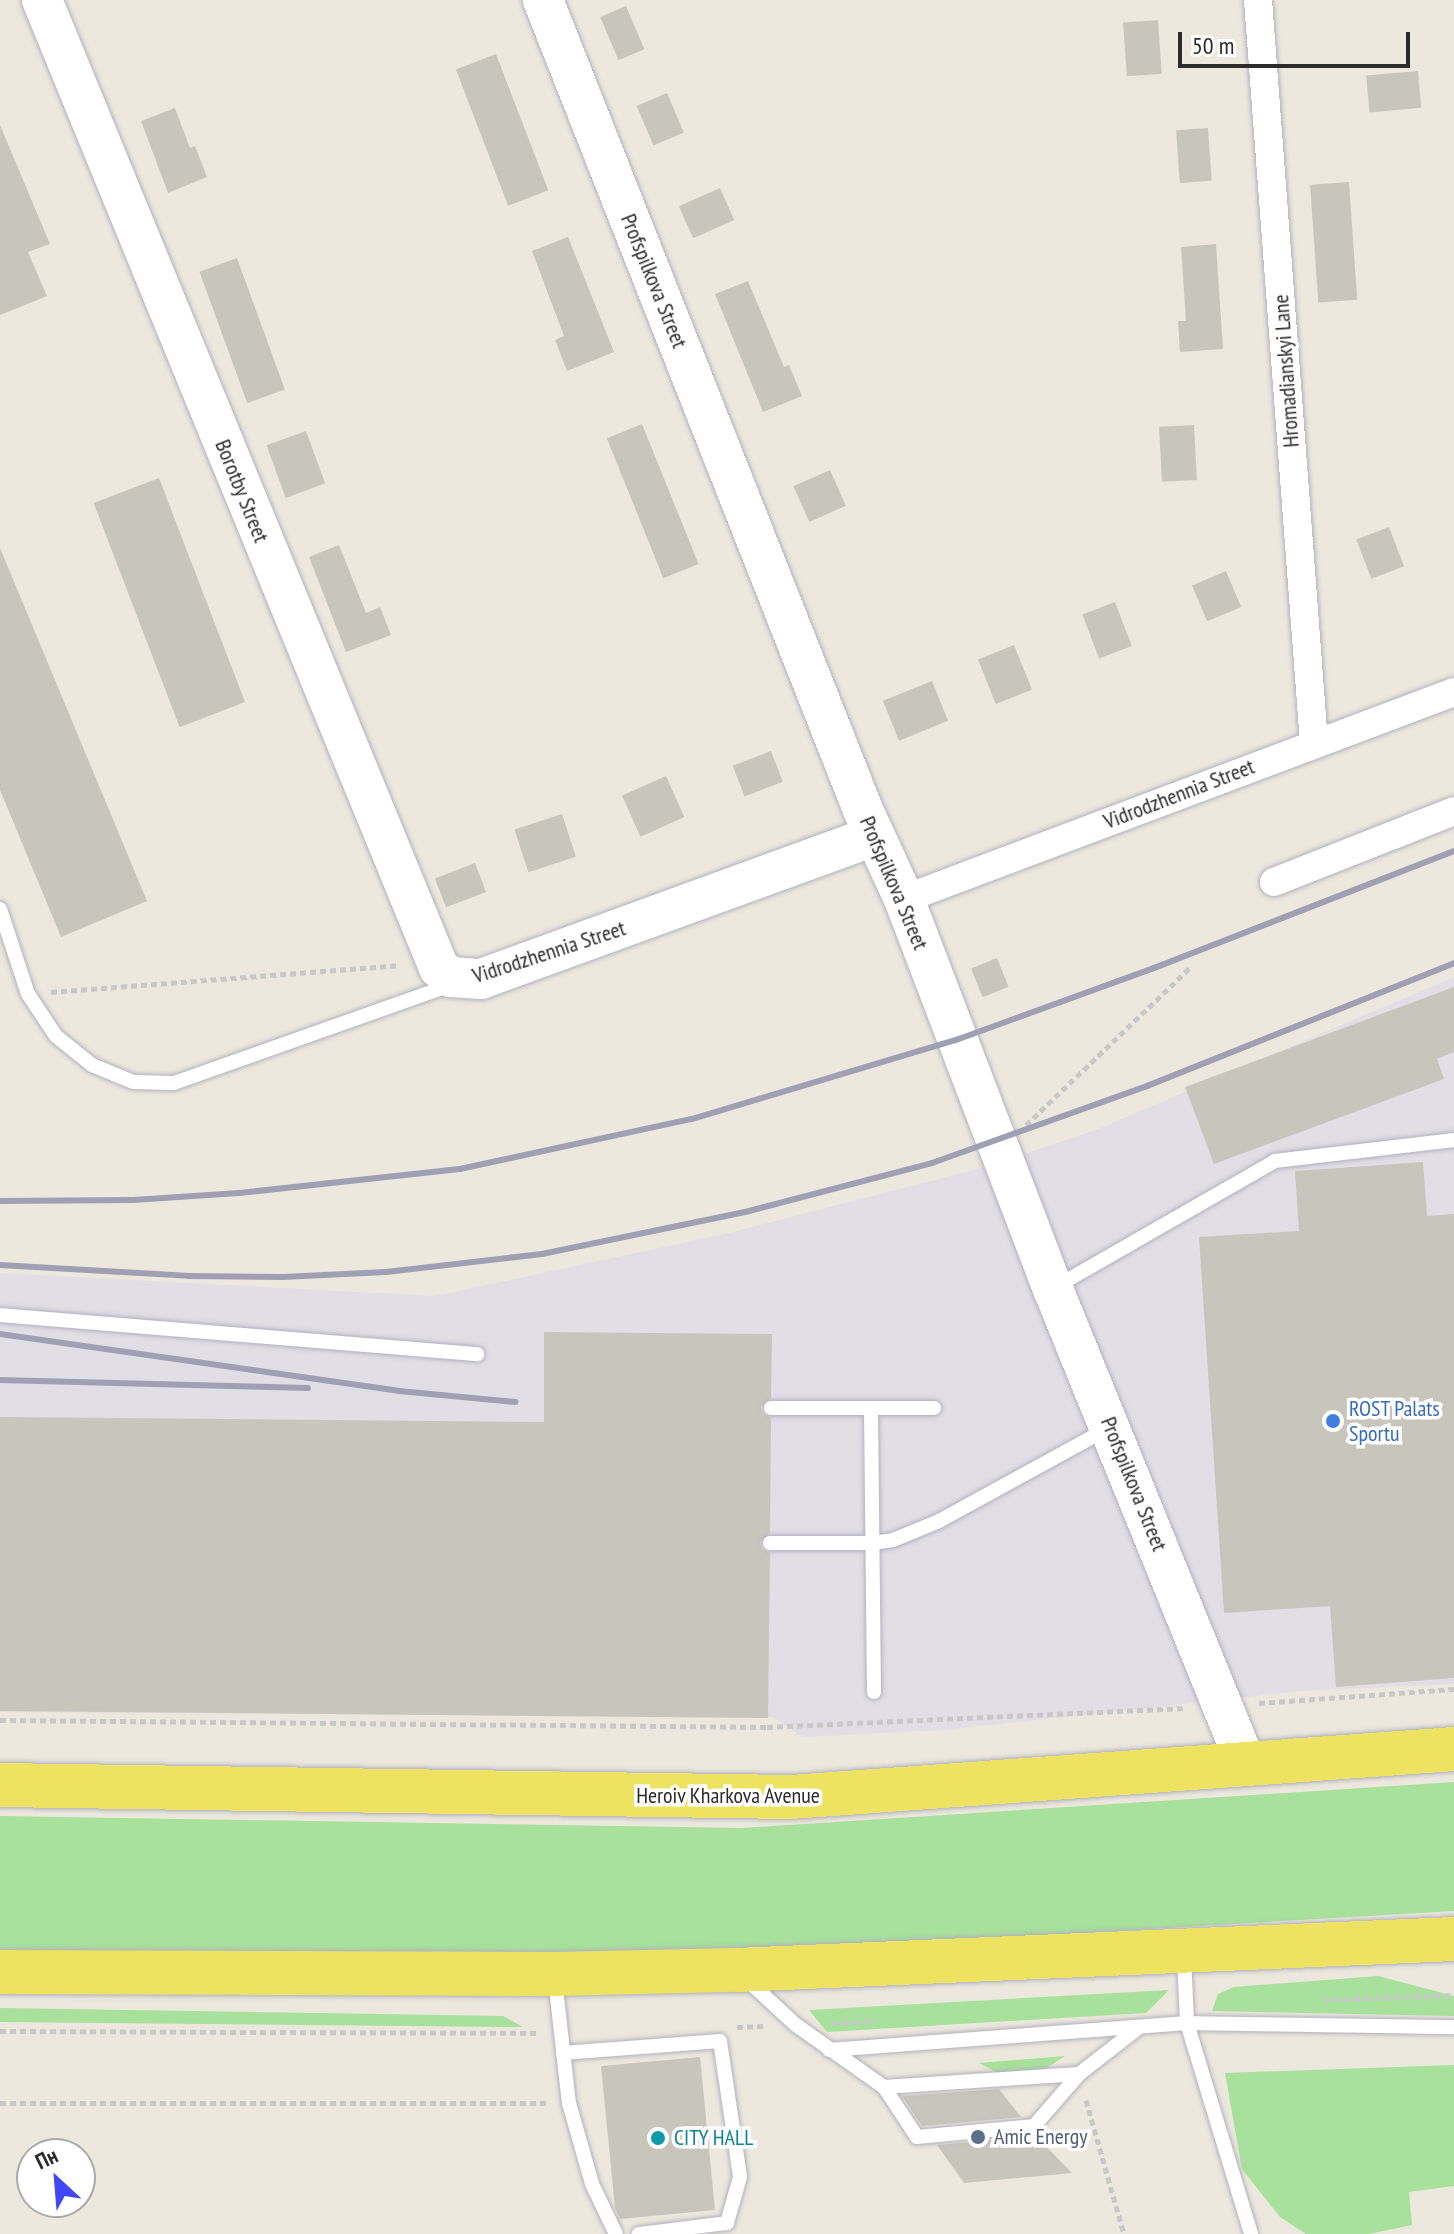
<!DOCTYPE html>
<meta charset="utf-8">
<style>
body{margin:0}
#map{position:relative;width:1454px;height:2234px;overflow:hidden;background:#ece8dd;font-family:"PT Sans Narrow",sans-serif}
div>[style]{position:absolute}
.industrial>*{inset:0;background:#e1dee5}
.green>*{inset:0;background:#a8e19b}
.building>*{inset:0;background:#c8c6bc;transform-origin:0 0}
.path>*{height:5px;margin-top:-2.5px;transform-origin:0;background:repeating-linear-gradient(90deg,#c8c8c8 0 6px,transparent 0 10px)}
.roads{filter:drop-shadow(0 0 2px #b1b1be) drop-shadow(0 0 2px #b1b1be)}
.lane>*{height:14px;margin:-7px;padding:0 7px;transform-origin:7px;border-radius:7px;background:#fff}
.street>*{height:28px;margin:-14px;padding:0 14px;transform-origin:14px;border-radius:14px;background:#fff}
.secondary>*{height:40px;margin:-20px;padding:0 20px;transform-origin:20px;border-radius:20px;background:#fff}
.primary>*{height:44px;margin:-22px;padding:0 22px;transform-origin:22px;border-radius:22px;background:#ede262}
.rail>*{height:6px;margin:-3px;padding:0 3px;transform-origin:3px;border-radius:3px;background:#a0a0b4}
.dots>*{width:22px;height:22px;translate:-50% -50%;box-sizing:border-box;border:4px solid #fff;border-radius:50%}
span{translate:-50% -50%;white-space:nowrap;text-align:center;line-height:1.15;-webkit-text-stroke:7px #fff;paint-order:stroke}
.street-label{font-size:22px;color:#2b2b2b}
.shop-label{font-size:22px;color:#366cbe}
.left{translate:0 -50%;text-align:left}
.service-label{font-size:22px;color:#4e5e75}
.culture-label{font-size:22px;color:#0d838f}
.north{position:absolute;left:16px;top:2138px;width:80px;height:80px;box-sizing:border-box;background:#fff;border:2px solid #aaa;border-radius:50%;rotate:334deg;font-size:22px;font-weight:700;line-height:32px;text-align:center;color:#2b2b2b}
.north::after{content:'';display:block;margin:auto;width:28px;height:36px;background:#4247f5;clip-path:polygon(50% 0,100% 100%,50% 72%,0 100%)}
.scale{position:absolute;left:1178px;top:32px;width:232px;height:36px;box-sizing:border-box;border:4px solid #2b2b2b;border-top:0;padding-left:10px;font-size:24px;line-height:28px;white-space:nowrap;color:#2b2b2b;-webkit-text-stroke:6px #fff;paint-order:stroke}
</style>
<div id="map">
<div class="industrial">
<i style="clip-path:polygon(1454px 977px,1454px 1684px,1301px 1691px,944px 1730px,802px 1737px,773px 1717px,0 1712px,0 1273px,435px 1296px,725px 1234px,985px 1167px,1096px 1130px)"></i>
</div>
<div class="green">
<i style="clip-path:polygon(1454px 1782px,1454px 1911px,759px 1952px,453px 1956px,0 1950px,0 1816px,742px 1828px)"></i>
<i style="clip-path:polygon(1378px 1976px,1454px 1996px,1454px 2016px,1212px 2011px,1218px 1994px,1234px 1987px)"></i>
<i style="clip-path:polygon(1169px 1990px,1146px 2013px,827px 2032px,809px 2010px)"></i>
<i style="clip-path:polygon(0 2008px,503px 2016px,523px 2027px,0 2022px)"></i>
<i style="clip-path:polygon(1065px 2056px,1042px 2071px,1002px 2075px,979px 2063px)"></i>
<i style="clip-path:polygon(1454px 2065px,1454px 2186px,1409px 2192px,1412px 2225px,1369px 2234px,1306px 2234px,1280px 2217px,1242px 2169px,1225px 2073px)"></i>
</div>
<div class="building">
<i style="left:626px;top:6px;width:47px;height:28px;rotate:67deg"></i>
<i style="left:1158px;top:20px;width:54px;height:35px;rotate:86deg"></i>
<i style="left:496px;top:54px;width:146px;height:43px;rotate:69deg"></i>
<i style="left:1418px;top:71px;width:37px;height:52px;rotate:85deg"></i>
<i style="left:667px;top:93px;width:43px;height:33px;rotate:67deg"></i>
<i style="clip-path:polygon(175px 108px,190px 148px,195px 146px,207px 177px,168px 193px,141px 121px)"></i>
<i style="clip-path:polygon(0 125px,50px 244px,28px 252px,47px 296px,0 315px)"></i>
<i style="left:1208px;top:128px;width:53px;height:32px;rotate:86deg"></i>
<i style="left:1349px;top:182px;width:118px;height:39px;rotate:86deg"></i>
<i style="left:720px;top:188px;width:35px;height:45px;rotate:66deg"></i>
<i style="clip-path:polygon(568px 237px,614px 352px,567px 371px,555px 340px,564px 336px,532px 251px)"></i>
<i style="clip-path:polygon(1216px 244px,1223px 349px,1180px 352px,1178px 321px,1186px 321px,1181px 247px)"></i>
<i style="left:237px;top:258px;width:140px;height:40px;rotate:70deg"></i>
<i style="clip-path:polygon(748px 281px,784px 367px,789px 365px,802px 396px,763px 412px,715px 294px)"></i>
<i style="left:642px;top:424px;width:151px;height:38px;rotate:68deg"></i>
<i style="left:1194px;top:425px;width:55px;height:35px;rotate:87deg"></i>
<i style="left:306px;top:431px;width:56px;height:42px;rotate:70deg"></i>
<i style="left:830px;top:470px;width:39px;height:40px;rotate:66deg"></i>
<i style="left:159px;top:478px;width:240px;height:70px;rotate:69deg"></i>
<i style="left:1389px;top:527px;width:42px;height:35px;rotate:69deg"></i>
<i style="clip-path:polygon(339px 545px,366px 613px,380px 607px,391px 635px,346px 652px,309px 557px)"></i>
<i style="clip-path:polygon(0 548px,147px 901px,61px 937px,0 790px)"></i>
<i style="left:1226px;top:571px;width:39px;height:37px;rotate:67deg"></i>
<i style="left:1115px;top:602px;width:47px;height:35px;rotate:69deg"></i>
<i style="left:1014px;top:645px;width:48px;height:39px;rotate:68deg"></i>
<i style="left:932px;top:681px;width:43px;height:53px;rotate:68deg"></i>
<i style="left:771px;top:751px;width:33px;height:41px;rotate:69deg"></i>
<i style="left:666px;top:776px;width:45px;height:48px;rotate:66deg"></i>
<i style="left:562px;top:814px;width:45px;height:50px;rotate:72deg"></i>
<i style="left:475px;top:863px;width:31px;height:43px;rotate:69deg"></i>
<i style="left:997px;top:958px;width:31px;height:28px;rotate:68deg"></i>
<i style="clip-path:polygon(1454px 987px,1454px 1052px,1437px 1059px,1444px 1079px,1214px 1164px,1185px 1087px)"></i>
<i style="clip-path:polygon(1423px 1162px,1427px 1216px,1454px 1214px,1454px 1678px,1336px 1687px,1330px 1606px,1224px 1613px,1199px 1237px,1299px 1231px,1295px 1171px)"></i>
<i style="clip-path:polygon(544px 1332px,772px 1334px,771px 1398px,761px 1407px,763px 1414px,771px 1418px,770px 1533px,760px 1542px,762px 1549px,770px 1553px,768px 1718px,0 1711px,0 1417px,544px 1422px)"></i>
<i style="clip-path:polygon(700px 2057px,715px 2210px,620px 2219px,615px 2208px,601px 2066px)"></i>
<i style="clip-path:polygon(999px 2089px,1021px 2117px,922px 2126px,902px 2096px)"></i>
<i style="clip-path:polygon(1036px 2136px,1072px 2173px,964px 2183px,937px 2145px)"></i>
</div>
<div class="path">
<i style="left:51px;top:992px;width:349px;rotate:-4.4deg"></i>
<i style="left:1026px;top:1125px;width:227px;rotate:-43.8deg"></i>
<i style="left:1259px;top:1703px;width:196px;rotate:-4.1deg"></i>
<i style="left:0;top:1720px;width:767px;rotate:0.52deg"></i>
<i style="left:767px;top:1727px;width:419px;rotate:-2.6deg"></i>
<i style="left:1324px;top:2000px;width:130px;rotate:-2.2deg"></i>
<i style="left:833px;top:2023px;width:42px;rotate:-2.7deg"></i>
<i style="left:737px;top:2027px;width:26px;rotate:-2deg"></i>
<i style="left:0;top:2031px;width:539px;rotate:0.21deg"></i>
<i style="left:1086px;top:2100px;width:139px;rotate:74.2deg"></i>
<i style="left:0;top:2103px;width:547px"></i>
</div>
<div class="roads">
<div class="lane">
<i style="left:0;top:909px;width:89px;rotate:71.8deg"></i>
<i style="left:28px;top:994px;width:50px;rotate:56.3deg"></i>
<i style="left:56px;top:1036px;width:46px;rotate:38.9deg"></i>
<i style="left:92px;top:1065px;width:44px;rotate:22.5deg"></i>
<i style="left:133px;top:1082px;width:41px;rotate:1.4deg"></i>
<i style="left:174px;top:1083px;width:296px;rotate:-19.5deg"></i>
<i style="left:1057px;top:1286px;width:251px;rotate:-29.8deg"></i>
<i style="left:1275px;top:1161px;width:180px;rotate:-6.7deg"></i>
<i style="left:0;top:1315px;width:479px;rotate:4.7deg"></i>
<i style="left:771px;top:1408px;width:163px"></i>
<i style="left:871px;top:1408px;width:284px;rotate:89.4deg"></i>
<i style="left:770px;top:1543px;width:102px"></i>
<i style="left:872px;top:1543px;width:21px;rotate:-8deg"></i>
<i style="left:893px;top:1540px;width:50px;rotate:-22.4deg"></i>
<i style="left:939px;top:1521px;width:192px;rotate:-28.7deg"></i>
<i style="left:1184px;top:1956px;width:67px;rotate:87.4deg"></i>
<i style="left:1187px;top:2023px;width:220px;rotate:73.1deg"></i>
<i style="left:745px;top:1978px;width:69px;rotate:42.7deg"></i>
<i style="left:796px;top:2025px;width:108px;rotate:35.2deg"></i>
<i style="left:884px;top:2087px;width:195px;rotate:-3.8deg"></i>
<i style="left:1079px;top:2074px;width:75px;rotate:-37.9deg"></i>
<i style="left:555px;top:1979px;width:125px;rotate:83.6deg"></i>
<i style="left:569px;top:2103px;width:84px;rotate:74.1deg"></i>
<i style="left:592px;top:2184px;width:55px;rotate:64.4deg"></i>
<i style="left:829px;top:2050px;width:359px;rotate:-4.3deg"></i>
<i style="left:1187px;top:2023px;width:267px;rotate:0.9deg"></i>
<i style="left:563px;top:2053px;width:157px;rotate:-4.4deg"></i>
<i style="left:720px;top:2041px;width:137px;rotate:81.6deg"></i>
<i style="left:740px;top:2177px;width:48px;rotate:105.8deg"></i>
<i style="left:727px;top:2223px;width:89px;rotate:172.9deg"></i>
<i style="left:884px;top:2087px;width:60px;rotate:56.6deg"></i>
<i style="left:917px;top:2137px;width:118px;rotate:-5.4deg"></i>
<i style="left:1034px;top:2126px;width:69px;rotate:-49.1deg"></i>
</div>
<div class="street">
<i style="left:1258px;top:0;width:745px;rotate:85.69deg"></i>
<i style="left:1274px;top:882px;width:193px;rotate:-21.5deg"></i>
<i style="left:904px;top:899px;width:588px;rotate:-20.62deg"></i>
</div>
<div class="secondary">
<i style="left:42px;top:0;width:1046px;rotate:67.7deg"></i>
<i style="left:439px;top:968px;width:15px;rotate:37deg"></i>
<i style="left:451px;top:977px;width:30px;rotate:4deg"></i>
<i style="left:481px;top:979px;width:417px;rotate:-20deg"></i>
<i style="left:543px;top:0;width:871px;rotate:68.44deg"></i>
<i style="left:863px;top:810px;width:98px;rotate:65.3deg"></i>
<i style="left:904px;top:899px;width:417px;rotate:69.1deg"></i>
<i style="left:1053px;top:1289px;width:513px;rotate:67.89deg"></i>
</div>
<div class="primary">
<i style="left:0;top:1785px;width:791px;rotate:0.87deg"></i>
<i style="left:791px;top:1797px;width:665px;rotate:-4.14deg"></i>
<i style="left:0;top:1972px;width:554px;rotate:0.21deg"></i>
<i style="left:554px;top:1974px;width:182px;rotate:-1.3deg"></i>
<i style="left:736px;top:1970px;width:719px;rotate:-2.47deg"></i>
</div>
</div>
<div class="rail">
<i style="left:0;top:1201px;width:133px;rotate:-0.4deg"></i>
<i style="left:133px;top:1200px;width:106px;rotate:-3.8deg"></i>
<i style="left:239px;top:1193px;width:222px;rotate:-6.2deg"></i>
<i style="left:460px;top:1169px;width:237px;rotate:-12.2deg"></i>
<i style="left:692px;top:1119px;width:276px;rotate:-16.7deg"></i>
<i style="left:956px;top:1040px;width:211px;rotate:-20deg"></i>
<i style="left:1154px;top:968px;width:322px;rotate:-21.3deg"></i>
<i style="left:0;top:1265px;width:189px;rotate:3.3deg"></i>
<i style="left:189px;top:1276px;width:94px;rotate:0.6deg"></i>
<i style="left:283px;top:1277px;width:103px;rotate:-2.8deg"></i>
<i style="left:386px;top:1272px;width:157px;rotate:-6.6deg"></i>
<i style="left:542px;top:1254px;width:211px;rotate:-11.7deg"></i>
<i style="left:749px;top:1211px;width:189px;rotate:-14.7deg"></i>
<i style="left:932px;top:1163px;width:228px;rotate:-19.7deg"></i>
<i style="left:1147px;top:1086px;width:331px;rotate:-21.8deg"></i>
<i style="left:0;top:1334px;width:403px;rotate:8.1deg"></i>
<i style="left:399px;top:1391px;width:117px;rotate:5.4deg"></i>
<i style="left:0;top:1380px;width:308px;rotate:1.5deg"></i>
</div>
<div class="dots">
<i style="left:1333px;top:1421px;background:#3f7fe0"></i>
<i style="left:978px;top:2137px;background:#5c6f8a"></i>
<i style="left:658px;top:2138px;background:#0f9aa8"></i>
</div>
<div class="street-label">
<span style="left:654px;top:281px;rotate:68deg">Profspilkova Street</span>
<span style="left:1286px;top:371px;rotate:-94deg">Hromadianskyi Lane</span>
<span style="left:242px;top:491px;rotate:68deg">Borotby Street</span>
<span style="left:1179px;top:794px;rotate:-21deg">Vidrodzhennia Street</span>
<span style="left:894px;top:883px;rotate:67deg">Profspilkova Street</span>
<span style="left:549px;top:952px;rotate:-18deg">Vidrodzhennia Street</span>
<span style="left:1134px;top:1484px;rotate:68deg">Profspilkova Street</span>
<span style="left:728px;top:1796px">Heroiv Kharkova Avenue</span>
</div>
<div class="shop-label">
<span class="left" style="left:1349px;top:1421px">ROST Palats<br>Sportu</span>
</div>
<div class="service-label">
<span class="left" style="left:994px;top:2137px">Amic Energy</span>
</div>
<div class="culture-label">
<span class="left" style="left:674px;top:2138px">CITY HALL</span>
</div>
<div class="north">Пн</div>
<div class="scale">50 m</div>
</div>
